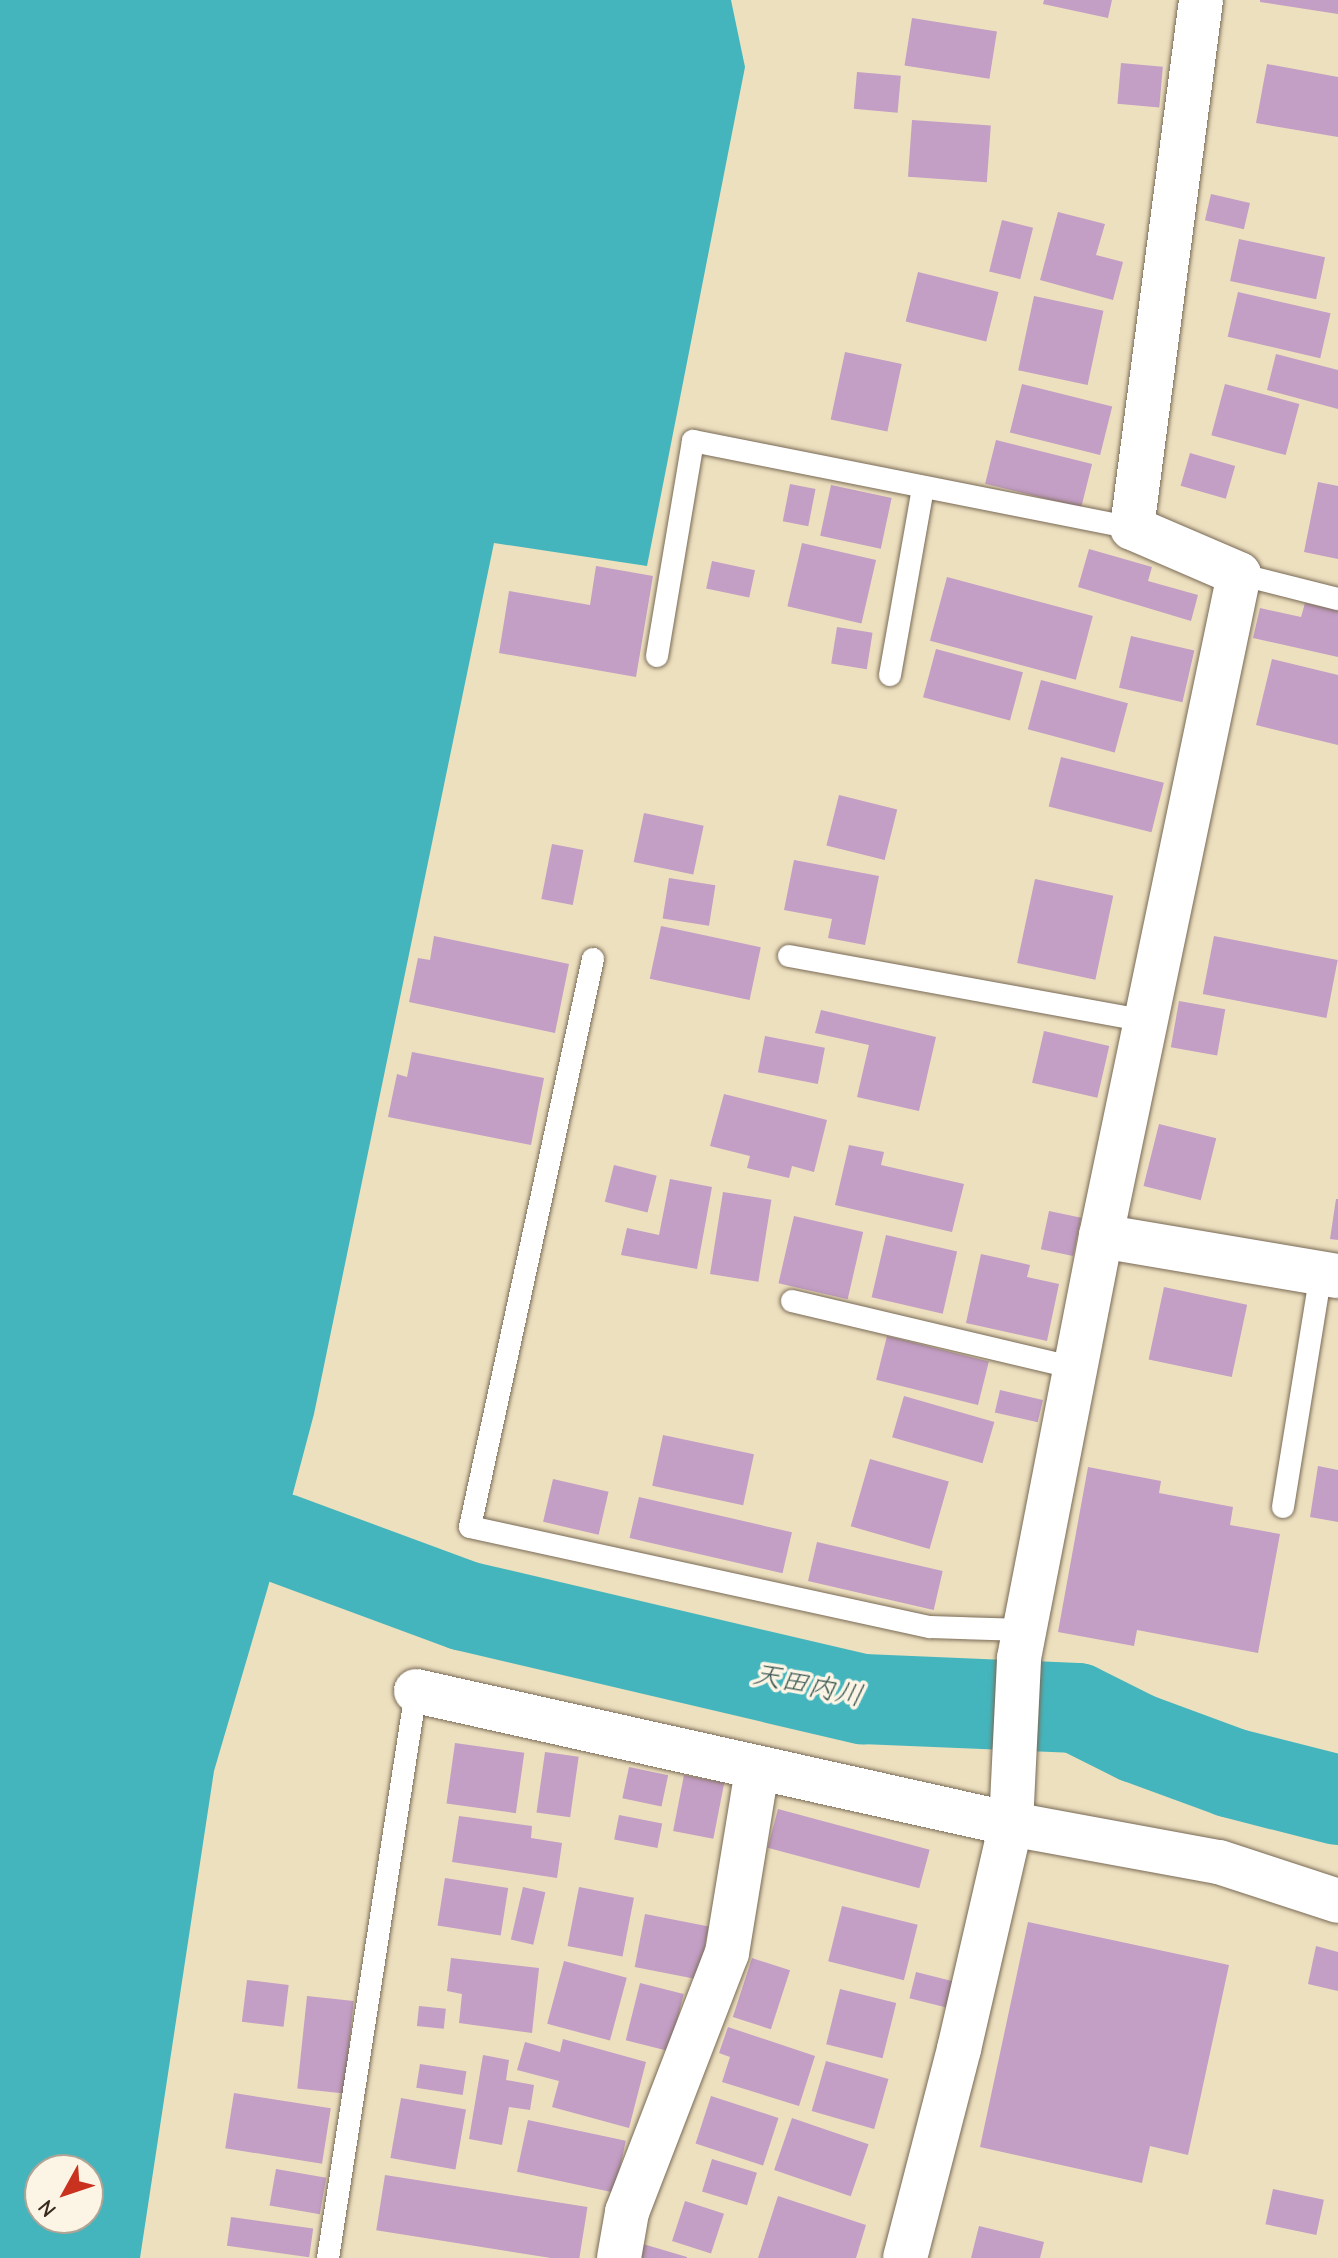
<!DOCTYPE html>
<meta charset="utf-8">
<style>
body{margin:0}
#map{position:relative;width:1338px;height:2258px;overflow:hidden;background:#ede0bf;font-family:"Comic Neue","Klee One",sans-serif}
div>[style]{position:absolute}
.water>*{inset:0;background:#45b5bd}
.river>*{height:90px;margin:-45px;padding:0 45px;transform-origin:45px;border-radius:45px;background:#45b5bd}
.building>*{inset:0;background:#c39ec5;transform-origin:0 0}
.roads{filter:drop-shadow(0 0 2px #796a56) drop-shadow(0 0 2px #796a56)}
.lane>*{height:22px;margin:-11px;padding:0 11px;transform-origin:11px;border-radius:11px;background:#fff}
.street>*{height:44px;margin:-22px;padding:0 22px;transform-origin:22px;border-radius:22px;background:#fff}
span{translate:-50% -50%;white-space:nowrap;text-align:center;line-height:1.15;-webkit-text-stroke:7px #fcf5e5;paint-order:stroke}
.water-label{font-size:28px;color:#3e5b56;font-style:italic}
.north{position:absolute;left:24px;top:2154px;width:80px;height:80px;box-sizing:border-box;background:#fcf5e5;border:2px solid #afa495;border-radius:50%;rotate:230deg;font-size:22px;font-weight:700;line-height:32px;text-align:center;color:#3b2a1e}
.north::after{content:'';display:block;margin:auto;width:28px;height:36px;background:#c8321e;clip-path:polygon(50% 0,100% 100%,50% 72%,0 100%)}
</style>
<div id="map">
<div class="water">
<i style="clip-path:polygon(evenodd,0 0,731px 0,745px 67px,647px 566px,494px 543px,314px 1414px,268px 1587px,214px 1771px,140px 2258px,0 2258px,0 0,40px 2170px,88px 2170px,88px 2218px,40px 2218px,40px 2170px)"></i>
</div>
<div class="river">
<i style="left:281px;top:1538px;width:196px;rotate:20.3deg"></i>
<i style="left:465px;top:1606px;width:409px;rotate:13.2deg"></i>
<i style="left:863px;top:1699px;width:214px;rotate:2.4deg"></i>
<i style="left:1077px;top:1708px;width:67px;rotate:26.6deg"></i>
<i style="left:1137px;top:1738px;width:101px;rotate:20.2deg"></i>
<i style="left:1232px;top:1773px;width:109px;rotate:14.3deg"></i>
</div>
<div class="building">
<i style="clip-path:polygon(1044px 0,1112px 0,1108px 18px,1043px 4px)"></i>
<i style="clip-path:polygon(1260px 0,1338px 0,1338px 14px,1260px 2px)"></i>
<i style="left:912px;top:18px;width:86px;height:48px;rotate:9deg"></i>
<i style="left:1121px;top:63px;width:42px;height:41px;rotate:5deg"></i>
<i style="clip-path:polygon(1267px 64px,1338px 77px,1338px 137px,1256px 123px)"></i>
<i style="left:857px;top:72px;width:44px;height:37px;rotate:5deg"></i>
<i style="left:912px;top:120px;width:79px;height:57px;rotate:4deg"></i>
<i style="left:1211px;top:194px;width:40px;height:27px;rotate:13deg"></i>
<i style="clip-path:polygon(1058px 212px,1105px 224px,1096px 255px,1123px 262px,1113px 300px,1040px 280px)"></i>
<i style="left:1002px;top:220px;width:32px;height:53px;rotate:14deg"></i>
<i style="left:1239px;top:239px;width:88px;height:43px;rotate:12deg"></i>
<i style="left:918px;top:272px;width:83px;height:51px;rotate:14deg"></i>
<i style="left:1238px;top:292px;width:95px;height:46px;rotate:13deg"></i>
<i style="left:1034px;top:296px;width:71px;height:76px;rotate:12deg"></i>
<i style="left:845px;top:352px;width:58px;height:69px;rotate:12deg"></i>
<i style="clip-path:polygon(1276px 354px,1338px 370px,1338px 409px,1267px 390px)"></i>
<i style="left:1022px;top:384px;width:93px;height:50px;rotate:14deg"></i>
<i style="left:1225px;top:384px;width:77px;height:53px;rotate:15deg"></i>
<i style="left:996px;top:440px;width:99px;height:45px;rotate:14deg"></i>
<i style="left:1190px;top:453px;width:47px;height:34px;rotate:16deg"></i>
<i style="clip-path:polygon(1318px 482px,1338px 486px,1338px 559px,1304px 552px)"></i>
<i style="left:790px;top:484px;width:26px;height:38px;rotate:11deg"></i>
<i style="left:831px;top:485px;width:62px;height:52px;rotate:12deg"></i>
<i style="left:802px;top:543px;width:76px;height:65px;rotate:13deg"></i>
<i style="clip-path:polygon(1089px 549px,1152px 567px,1148px 581px,1198px 595px,1191px 621px,1078px 587px)"></i>
<i style="left:712px;top:561px;width:44px;height:28px;rotate:12deg"></i>
<i style="clip-path:polygon(596px 566px,653px 576px,636px 677px,499px 653px,509px 591px,590px 605px)"></i>
<i style="left:947px;top:577px;width:151px;height:66px;rotate:15deg"></i>
<i style="clip-path:polygon(1305px 603px,1338px 610px,1338px 657px,1253px 638px,1260px 608px,1301px 617px)"></i>
<i style="left:837px;top:627px;width:36px;height:37px;rotate:9deg"></i>
<i style="left:1131px;top:636px;width:65px;height:53px;rotate:13deg"></i>
<i style="left:936px;top:649px;width:90px;height:50px;rotate:15deg"></i>
<i style="clip-path:polygon(1272px 659px,1338px 675px,1338px 745px,1256px 725px)"></i>
<i style="left:1041px;top:680px;width:90px;height:51px;rotate:15deg"></i>
<i style="left:1061px;top:757px;width:106px;height:51px;rotate:14deg"></i>
<i style="left:839px;top:795px;width:60px;height:52px;rotate:14deg"></i>
<i style="left:644px;top:813px;width:61px;height:50px;rotate:12deg"></i>
<i style="left:552px;top:844px;width:32px;height:56px;rotate:11deg"></i>
<i style="clip-path:polygon(794px 860px,879px 876px,865px 945px,828px 938px,832px 919px,784px 910px)"></i>
<i style="left:669px;top:878px;width:47px;height:41px;rotate:9deg"></i>
<i style="left:1035px;top:879px;width:80px;height:86px;rotate:12deg"></i>
<i style="left:661px;top:926px;width:102px;height:54px;rotate:12deg"></i>
<i style="clip-path:polygon(434px 936px,569px 964px,555px 1033px,409px 1002px,418px 958px,430px 960px)"></i>
<i style="left:1214px;top:936px;width:126px;height:59px;rotate:11deg"></i>
<i style="left:1179px;top:1001px;width:47px;height:47px;rotate:10deg"></i>
<i style="clip-path:polygon(821px 1010px,936px 1037px,919px 1111px,857px 1097px,869px 1045px,815px 1033px)"></i>
<i style="left:1044px;top:1031px;width:67px;height:53px;rotate:13deg"></i>
<i style="left:765px;top:1036px;width:61px;height:37px;rotate:11deg"></i>
<i style="clip-path:polygon(412px 1052px,544px 1078px,531px 1145px,388px 1117px,397px 1074px,407px 1077px)"></i>
<i style="clip-path:polygon(724px 1094px,827px 1120px,814px 1172px,792px 1166px,789px 1178px,747px 1168px,750px 1156px,710px 1146px)"></i>
<i style="left:1159px;top:1124px;width:59px;height:64px;rotate:14deg"></i>
<i style="clip-path:polygon(849px 1145px,884px 1152px,881px 1165px,964px 1184px,952px 1232px,835px 1205px)"></i>
<i style="left:614px;top:1165px;width:44px;height:38px;rotate:14deg"></i>
<i style="clip-path:polygon(670px 1179px,712px 1187px,697px 1269px,621px 1255px,627px 1228px,659px 1235px)"></i>
<i style="left:723px;top:1192px;width:49px;height:83px;rotate:9deg"></i>
<i style="clip-path:polygon(1336px 1199px,1338px 1199px,1338px 1240px,1330px 1239px)"></i>
<i style="left:1049px;top:1211px;width:33px;height:39px;rotate:12deg"></i>
<i style="left:794px;top:1216px;width:71px;height:69px;rotate:13deg"></i>
<i style="left:886px;top:1235px;width:73px;height:64px;rotate:13deg"></i>
<i style="clip-path:polygon(981px 1254px,1030px 1265px,1027px 1277px,1059px 1284px,1047px 1341px,966px 1323px)"></i>
<i style="left:1164px;top:1287px;width:85px;height:74px;rotate:12deg"></i>
<i style="left:887px;top:1336px;width:105px;height:45px;rotate:14deg"></i>
<i style="left:1000px;top:1390px;width:44px;height:23px;rotate:13deg"></i>
<i style="left:904px;top:1396px;width:94px;height:43px;rotate:16deg"></i>
<i style="left:663px;top:1435px;width:93px;height:52px;rotate:12deg"></i>
<i style="left:870px;top:1459px;width:82px;height:70px;rotate:16deg"></i>
<i style="clip-path:polygon(1318px 1466px,1338px 1470px,1338px 1522px,1310px 1517px)"></i>
<i style="clip-path:polygon(1088px 1467px,1161px 1481px,1159px 1493px,1233px 1507px,1230px 1525px,1280px 1534px,1258px 1653px,1137px 1630px,1134px 1646px,1058px 1632px)"></i>
<i style="left:553px;top:1479px;width:57px;height:44px;rotate:13deg"></i>
<i style="left:639px;top:1497px;width:157px;height:42px;rotate:13deg"></i>
<i style="left:817px;top:1542px;width:129px;height:40px;rotate:13deg"></i>
<i style="left:455px;top:1743px;width:70px;height:61px;rotate:8deg"></i>
<i style="left:545px;top:1752px;width:34px;height:61px;rotate:8deg"></i>
<i style="left:629px;top:1767px;width:40px;height:32px;rotate:12deg"></i>
<i style="left:684px;top:1775px;width:41px;height:57px;rotate:11deg"></i>
<i style="left:778px;top:1809px;width:157px;height:40px;rotate:15deg"></i>
<i style="left:619px;top:1815px;width:44px;height:25px;rotate:11deg"></i>
<i style="clip-path:polygon(459px 1816px,532px 1826px,531px 1838px,562px 1843px,557px 1878px,452px 1862px)"></i>
<i style="left:445px;top:1878px;width:64px;height:48px;rotate:9deg"></i>
<i style="left:523px;top:1887px;width:23px;height:54px;rotate:13deg"></i>
<i style="left:579px;top:1887px;width:56px;height:60px;rotate:11deg"></i>
<i style="left:842px;top:1906px;width:78px;height:57px;rotate:14deg"></i>
<i style="left:645px;top:1914px;width:65px;height:54px;rotate:11deg"></i>
<i style="clip-path:polygon(1028px 1922px,1229px 1965px,1188px 2155px,1150px 2146px,1142px 2183px,980px 2147px)"></i>
<i style="clip-path:polygon(1316px 1946px,1338px 1952px,1338px 1991px,1308px 1984px)"></i>
<i style="clip-path:polygon(451px 1958px,539px 1968px,532px 2033px,459px 2023px,462px 1994px,447px 1991px)"></i>
<i style="left:752px;top:1958px;width:40px;height:62px;rotate:18deg"></i>
<i style="left:564px;top:1961px;width:65px;height:65px;rotate:15deg"></i>
<i style="left:916px;top:1972px;width:38px;height:27px;rotate:14deg"></i>
<i style="left:247px;top:1980px;width:42px;height:42px;rotate:7deg"></i>
<i style="left:640px;top:1983px;width:45px;height:59px;rotate:14deg"></i>
<i style="left:840px;top:1989px;width:58px;height:57px;rotate:14deg"></i>
<i style="left:307px;top:1996px;width:47px;height:93px;rotate:6deg"></i>
<i style="left:419px;top:2006px;width:27px;height:20px;rotate:6deg"></i>
<i style="clip-path:polygon(728px 2027px,815px 2056px,799px 2106px,722px 2082px,730px 2057px,719px 2053px)"></i>
<i style="clip-path:polygon(563px 2039px,646px 2062px,629px 2128px,552px 2107px,559px 2081px,517px 2070px,525px 2042px,560px 2052px)"></i>
<i style="clip-path:polygon(483px 2055px,509px 2060px,506px 2080px,534px 2085px,530px 2110px,509px 2107px,502px 2145px,469px 2139px)"></i>
<i style="left:826px;top:2061px;width:65px;height:52px;rotate:16deg"></i>
<i style="left:420px;top:2064px;width:47px;height:24px;rotate:9deg"></i>
<i style="left:234px;top:2093px;width:98px;height:56px;rotate:9deg"></i>
<i style="left:711px;top:2096px;width:71px;height:50px;rotate:18deg"></i>
<i style="left:401px;top:2098px;width:66px;height:61px;rotate:10deg"></i>
<i style="left:792px;top:2118px;width:81px;height:55px;rotate:19deg"></i>
<i style="left:528px;top:2120px;width:100px;height:53px;rotate:12deg"></i>
<i style="left:712px;top:2159px;width:47px;height:34px;rotate:17deg"></i>
<i style="left:276px;top:2169px;width:51px;height:37px;rotate:10deg"></i>
<i style="left:385px;top:2175px;width:205px;height:56px;rotate:9deg"></i>
<i style="left:1273px;top:2189px;width:52px;height:36px;rotate:12deg"></i>
<i style="clip-path:polygon(778px 2196px,866px 2225px,856px 2258px,758px 2258px)"></i>
<i style="left:685px;top:2201px;width:41px;height:42px;rotate:18deg"></i>
<i style="left:231px;top:2217px;width:83px;height:29px;rotate:8deg"></i>
<i style="clip-path:polygon(979px 2226px,1044px 2242px,1040px 2258px,971px 2258px)"></i>
<i style="clip-path:polygon(643px 2244px,687px 2257px,687px 2258px,639px 2258px)"></i>
</div>
<div class="roads">
<div class="lane">
<i style="left:1239px;top:574px;width:102px;rotate:14.2deg"></i>
<i style="left:657px;top:656px;width:218px;rotate:-80.5deg"></i>
<i style="left:693px;top:441px;width:448px;rotate:11.2deg"></i>
<i style="left:890px;top:675px;width:191px;rotate:-80deg"></i>
<i style="left:789px;top:956px;width:363px;rotate:10.3deg"></i>
<i style="left:593px;top:959px;width:581px;rotate:102.22deg"></i>
<i style="left:470px;top:1527px;width:471px;rotate:12.3deg"></i>
<i style="left:930px;top:1627px;width:95px;rotate:1.8deg"></i>
<i style="left:792px;top:1301px;width:292px;rotate:13.3deg"></i>
<i style="left:1283px;top:1507px;width:237px;rotate:-80.8deg"></i>
<i style="left:328px;top:2258px;width:574px;rotate:-81.18deg"></i>
</div>
<div class="street">
<i style="left:1101px;top:1236px;width:240px;rotate:9.6deg"></i>
<i style="left:416px;top:1691px;width:610px;rotate:12.6deg"></i>
<i style="left:1011px;top:1824px;width:211px;rotate:10.4deg"></i>
<i style="left:1219px;top:1862px;width:125px;rotate:18.1deg"></i>
<i style="left:619px;top:2258px;width:47px;rotate:-80.1deg"></i>
<i style="left:627px;top:2212px;width:278px;rotate:-68.9deg"></i>
<i style="left:727px;top:1953px;width:186px;rotate:-80.7deg"></i>
<i style="left:905px;top:2258px;width:216px;rotate:-75.5deg"></i>
<i style="left:959px;top:2049px;width:231px;rotate:-77deg"></i>
<i style="left:1011px;top:1824px;width:166px;rotate:-87.2deg"></i>
<i style="left:1019px;top:1658px;width:430px;rotate:-79deg"></i>
<i style="left:1101px;top:1236px;width:676px;rotate:-78.22deg"></i>
<i style="left:1239px;top:574px;width:116px;rotate:-156.7deg"></i>
<i style="left:1132px;top:528px;width:532px;rotate:-82.55deg"></i>
</div>
</div>
<div class="water-label">
<span style="left:808px;top:1685px;rotate:12deg">天田内川</span>
</div>
<div class="north">N</div>
</div>
